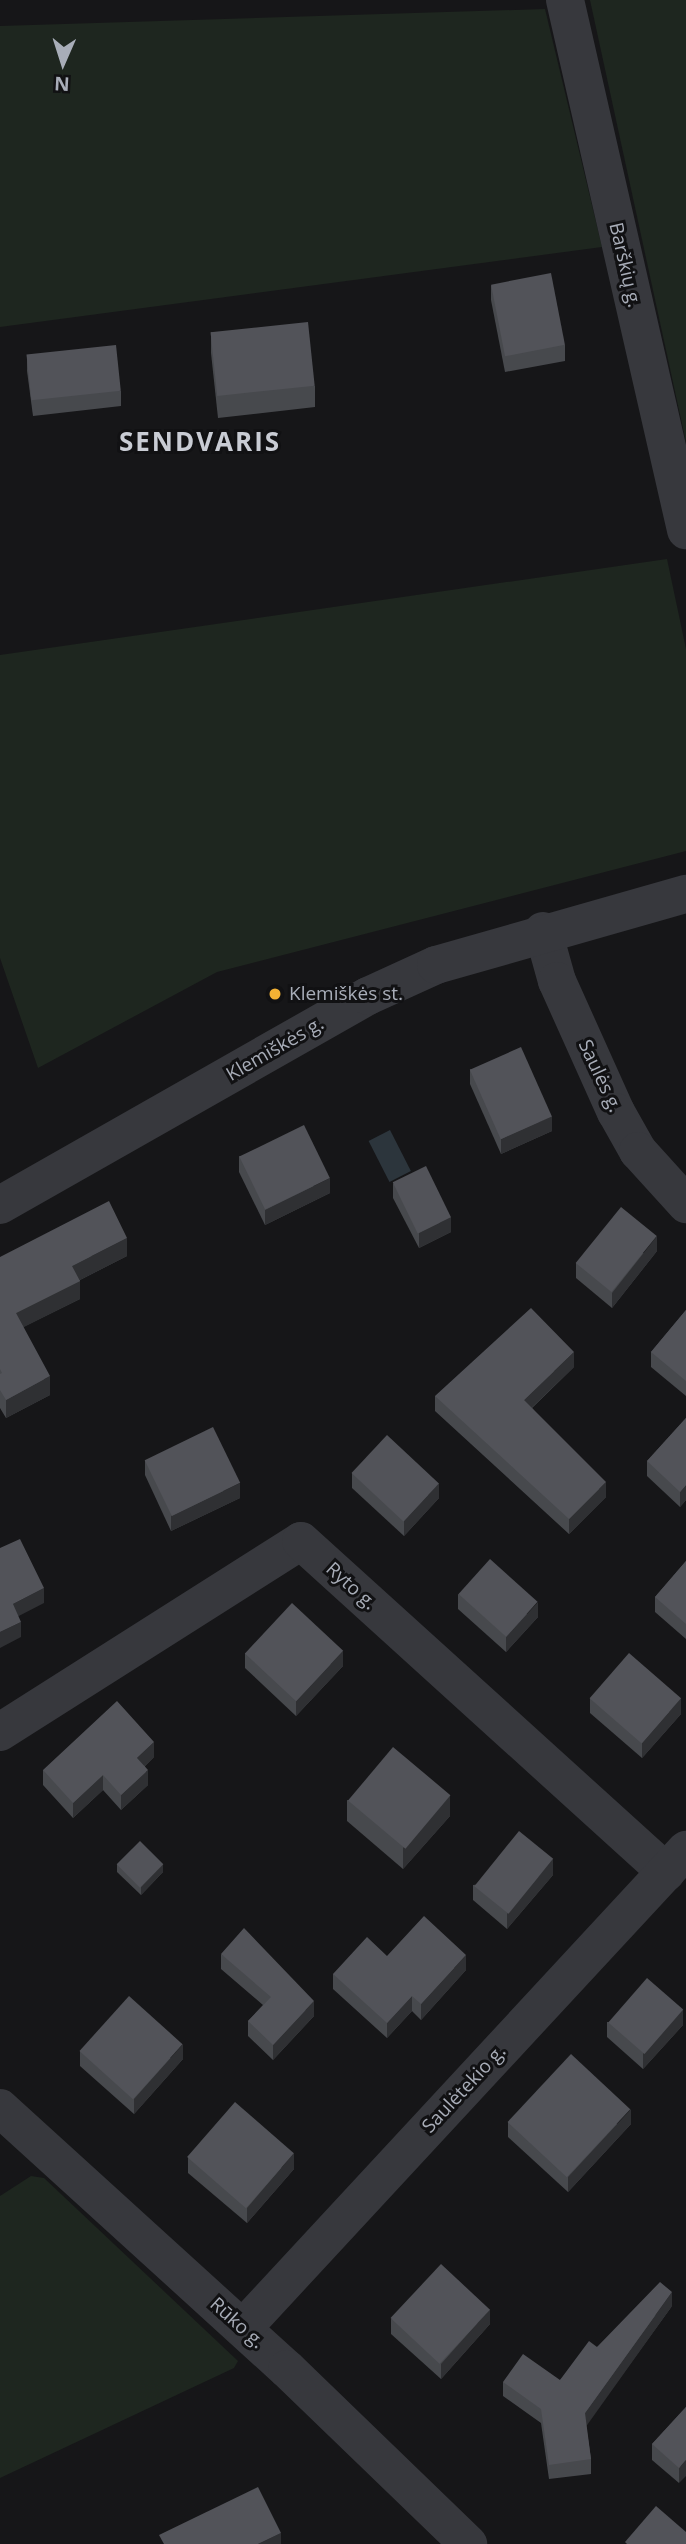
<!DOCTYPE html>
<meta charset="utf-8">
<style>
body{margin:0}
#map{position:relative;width:686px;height:2544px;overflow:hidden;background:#161618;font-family:"Open Sans",sans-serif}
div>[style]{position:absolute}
.green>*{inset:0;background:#1e261f}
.water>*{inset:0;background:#2c353c;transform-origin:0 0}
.minor>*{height:38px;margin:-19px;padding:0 19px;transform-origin:19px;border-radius:19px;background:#37383d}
.wall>*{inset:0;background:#47494d}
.shaded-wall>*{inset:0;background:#2f3033}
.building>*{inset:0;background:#525359;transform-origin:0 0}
.dots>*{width:19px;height:19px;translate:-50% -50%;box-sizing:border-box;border:4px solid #111113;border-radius:50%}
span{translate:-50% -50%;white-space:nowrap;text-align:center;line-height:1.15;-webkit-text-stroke:6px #111113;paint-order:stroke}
.street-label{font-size:19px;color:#a8adb8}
.poi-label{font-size:19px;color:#a8adb8}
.left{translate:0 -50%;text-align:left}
.district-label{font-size:26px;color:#c9ccd4;font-weight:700;letter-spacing:2px}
.north{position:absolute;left:28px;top:28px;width:70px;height:70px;-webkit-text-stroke:5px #111113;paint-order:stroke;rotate:183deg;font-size:19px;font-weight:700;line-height:28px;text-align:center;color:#a8adb8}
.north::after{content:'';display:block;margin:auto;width:24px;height:32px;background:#a8adb8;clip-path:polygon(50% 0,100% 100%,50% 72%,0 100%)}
</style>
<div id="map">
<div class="green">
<i style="clip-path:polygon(590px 0,686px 0,686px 442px)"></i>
<i style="clip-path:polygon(545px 9px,602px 247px,0 327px,0 26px)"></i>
<i style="clip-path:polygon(667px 559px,686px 649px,686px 851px,217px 972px,38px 1068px,0 958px,0 655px)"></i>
<i style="clip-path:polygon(31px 2176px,44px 2178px,238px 2361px,234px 2368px,0 2478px,0 2196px)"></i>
</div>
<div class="water">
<i style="left:390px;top:1130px;width:46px;height:24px;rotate:63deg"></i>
</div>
<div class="minor">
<i style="left:565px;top:0;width:544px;rotate:77.14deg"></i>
<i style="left:543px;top:931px;width:52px;rotate:74.4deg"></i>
<i style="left:557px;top:981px;width:144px;rotate:65.8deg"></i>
<i style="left:616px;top:1112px;width:45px;rotate:60.6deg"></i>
<i style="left:638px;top:1151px;width:72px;rotate:47.8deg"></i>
<i style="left:0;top:1205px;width:423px;rotate:-29.6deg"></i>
<i style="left:368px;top:996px;width:75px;rotate:-24.5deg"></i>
<i style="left:436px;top:965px;width:260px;rotate:-15.9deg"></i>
<i style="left:0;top:1732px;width:356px;rotate:-32.4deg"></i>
<i style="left:301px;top:1541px;width:493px;rotate:42.2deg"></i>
<i style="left:0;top:2108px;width:388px;rotate:42.3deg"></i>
<i style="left:287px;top:2369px;width:252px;rotate:44deg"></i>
<i style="left:243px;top:2328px;width:652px;rotate:-47.18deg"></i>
</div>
<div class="wall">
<i style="clip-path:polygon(491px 285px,565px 345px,565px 361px,505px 372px,491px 300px)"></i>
<i style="clip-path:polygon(211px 332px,315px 386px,315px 407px,218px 418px,211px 353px)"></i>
<i style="clip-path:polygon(27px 356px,121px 391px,121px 406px,33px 416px,27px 371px)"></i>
<i style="clip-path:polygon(470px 1069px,552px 1131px,501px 1154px,470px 1084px)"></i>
<i style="clip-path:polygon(239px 1156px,330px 1193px,265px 1225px,239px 1172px)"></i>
<i style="clip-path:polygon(393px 1183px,451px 1232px,419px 1248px,393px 1198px)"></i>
<i style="clip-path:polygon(657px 1251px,612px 1308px,576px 1278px,576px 1263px)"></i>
<i style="clip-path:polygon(127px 1256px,80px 1280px,80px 1299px,23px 1327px,50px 1395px,6px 1418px,0 1408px,0 1257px)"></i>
<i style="clip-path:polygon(686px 1310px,686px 1396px,651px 1367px,651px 1352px)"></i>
<i style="clip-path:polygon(574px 1367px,532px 1408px,606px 1497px,569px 1534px,435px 1411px,435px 1396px)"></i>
<i style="clip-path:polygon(686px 1418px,686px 1500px,680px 1507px,647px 1476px,647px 1461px)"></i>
<i style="clip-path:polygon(145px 1460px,240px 1498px,171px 1531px,145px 1475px)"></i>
<i style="clip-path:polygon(352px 1473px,439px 1498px,404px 1536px,352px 1488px)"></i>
<i style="clip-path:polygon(686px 1561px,686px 1639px,655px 1612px,655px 1597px)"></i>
<i style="clip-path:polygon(458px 1594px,538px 1617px,506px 1652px,458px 1609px)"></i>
<i style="clip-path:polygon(245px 1653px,343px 1666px,296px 1716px,245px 1668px)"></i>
<i style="clip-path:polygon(590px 1698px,681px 1714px,642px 1758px,590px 1713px)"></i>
<i style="clip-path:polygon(154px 1757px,145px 1766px,148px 1785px,121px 1810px,103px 1790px,73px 1818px,43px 1785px,43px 1770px)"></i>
<i style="clip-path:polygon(347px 1800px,450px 1816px,403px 1869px,347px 1821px)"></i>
<i style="clip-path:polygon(117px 1864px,163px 1872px,141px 1895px,117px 1872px)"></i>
<i style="clip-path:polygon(553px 1875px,507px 1929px,473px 1900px,473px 1885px)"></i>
<i style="clip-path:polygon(221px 1954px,314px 2016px,273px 2060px,248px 2036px,248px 2021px,263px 2005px,221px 1969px)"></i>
<i style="clip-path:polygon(387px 1956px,466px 1970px,421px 2020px,412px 2011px,387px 2038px,333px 1989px,333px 1974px)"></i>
<i style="clip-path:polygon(607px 2022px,683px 2025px,643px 2069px,607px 2037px)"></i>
<i style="clip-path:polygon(80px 2051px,183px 2059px,134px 2114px,80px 2066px)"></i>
<i style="clip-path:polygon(508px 2122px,631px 2124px,568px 2192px,508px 2137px)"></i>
<i style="clip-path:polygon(188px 2158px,294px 2169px,247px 2223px,188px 2173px)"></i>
<i style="clip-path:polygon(672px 2306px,586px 2425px,591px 2459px,591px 2474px,549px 2479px,541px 2423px,503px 2396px,503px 2382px,560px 2380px,597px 2347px)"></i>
<i style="clip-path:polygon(391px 2319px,490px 2324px,441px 2379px,391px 2334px)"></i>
<i style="clip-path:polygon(686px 2407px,679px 2483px,652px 2460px,652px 2444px)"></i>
</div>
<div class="shaded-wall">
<i style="clip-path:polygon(552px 1116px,552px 1131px,501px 1154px,501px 1139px)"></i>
<i style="clip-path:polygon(330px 1178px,330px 1193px,265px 1225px,265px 1210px)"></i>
<i style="clip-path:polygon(451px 1217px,451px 1232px,419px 1248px,419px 1233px)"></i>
<i style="clip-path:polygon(657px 1236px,657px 1251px,612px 1308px,612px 1293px)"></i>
<i style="clip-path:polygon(127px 1238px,127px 1256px,72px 1284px,72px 1266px)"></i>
<i style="clip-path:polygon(80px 1281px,80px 1299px,16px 1331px,16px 1313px)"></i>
<i style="clip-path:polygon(574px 1352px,574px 1367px,524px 1415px,524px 1400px)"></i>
<i style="clip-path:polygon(50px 1376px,50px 1395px,6px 1418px,6px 1400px)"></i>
<i style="clip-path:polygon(606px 1482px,606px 1497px,569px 1534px,569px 1519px)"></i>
<i style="clip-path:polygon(240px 1483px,240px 1498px,171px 1531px,171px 1516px)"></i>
<i style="clip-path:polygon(439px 1483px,439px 1498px,404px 1536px,404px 1521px)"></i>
<i style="clip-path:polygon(686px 1485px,686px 1500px,680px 1507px,680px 1492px)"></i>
<i style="clip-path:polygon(44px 1588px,44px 1603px,13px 1619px,13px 1604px)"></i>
<i style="clip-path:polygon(538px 1602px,538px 1617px,506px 1652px,506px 1637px)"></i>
<i style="clip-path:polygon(21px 1622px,21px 1637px,0 1648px,0 1632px)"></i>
<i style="clip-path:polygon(343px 1651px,343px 1666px,296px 1716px,296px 1701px)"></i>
<i style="clip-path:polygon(681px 1698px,681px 1714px,642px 1758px,642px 1743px)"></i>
<i style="clip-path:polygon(154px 1742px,154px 1757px,137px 1773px,137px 1758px)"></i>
<i style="clip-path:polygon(148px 1770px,148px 1785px,121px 1810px,121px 1795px)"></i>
<i style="clip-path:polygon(103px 1775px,103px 1790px,73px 1818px,73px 1803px)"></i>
<i style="clip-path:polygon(450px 1795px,450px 1816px,403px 1869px,403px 1848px)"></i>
<i style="clip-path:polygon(553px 1859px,553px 1875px,507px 1929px,507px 1914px)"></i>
<i style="clip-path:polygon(163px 1864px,163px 1872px,141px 1895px,141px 1887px)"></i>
<i style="clip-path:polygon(466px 1955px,466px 1970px,421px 2020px,421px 2004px)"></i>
<i style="clip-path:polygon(412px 1996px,412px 2011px,387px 2038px,387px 2023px)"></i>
<i style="clip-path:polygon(314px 2001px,314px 2016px,273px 2060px,273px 2045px)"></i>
<i style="clip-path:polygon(683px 2009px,683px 2025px,643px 2069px,643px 2054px)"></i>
<i style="clip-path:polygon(183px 2044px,183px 2059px,134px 2114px,134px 2099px)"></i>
<i style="clip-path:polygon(631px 2109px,631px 2124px,568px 2192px,568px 2177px)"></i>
<i style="clip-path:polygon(294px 2153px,294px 2169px,247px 2223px,247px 2208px)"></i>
<i style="clip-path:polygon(672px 2292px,672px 2306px,585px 2428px,585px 2413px)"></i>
<i style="clip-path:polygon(490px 2309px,490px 2324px,441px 2379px,441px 2364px)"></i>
<i style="clip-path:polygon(686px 2460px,686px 2476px,679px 2483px,679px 2468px)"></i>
<i style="clip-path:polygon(281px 2533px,281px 2544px,258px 2544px)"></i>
</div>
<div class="building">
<i style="left:551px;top:273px;width:73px;height:61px;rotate:79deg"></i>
<i style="left:308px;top:322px;width:64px;height:98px;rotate:84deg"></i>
<i style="left:116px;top:345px;width:46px;height:90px;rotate:84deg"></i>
<i style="left:521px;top:1047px;width:76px;height:56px;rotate:66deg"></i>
<i style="left:304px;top:1125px;width:59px;height:72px;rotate:64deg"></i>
<i style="left:426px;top:1166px;width:57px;height:37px;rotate:64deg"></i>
<i style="clip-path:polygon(109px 1201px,127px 1238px,72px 1266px,80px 1281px,16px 1313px,50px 1376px,6px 1400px,0 1390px,0 1374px,2px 1373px,0 1369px,0 1257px)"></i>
<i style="left:621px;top:1207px;width:46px;height:72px;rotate:39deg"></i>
<i style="clip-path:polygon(531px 1308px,574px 1352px,524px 1400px,606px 1482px,569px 1519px,435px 1396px)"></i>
<i style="clip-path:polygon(686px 1310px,686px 1381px,651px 1352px)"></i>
<i style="clip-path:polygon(686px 1418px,686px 1485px,680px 1492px,647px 1461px)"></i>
<i style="left:213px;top:1427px;width:62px;height:76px;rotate:64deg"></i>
<i style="left:387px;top:1435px;width:71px;height:52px;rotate:43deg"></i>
<i style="clip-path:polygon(20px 1539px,44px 1588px,13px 1604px,21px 1622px,0 1632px,0 1548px)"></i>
<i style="left:490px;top:1559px;width:64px;height:47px;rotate:42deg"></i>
<i style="clip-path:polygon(686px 1561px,686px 1624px,655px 1597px)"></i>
<i style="left:292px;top:1603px;width:70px;height:69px;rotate:43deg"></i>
<i style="left:629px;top:1653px;width:69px;height:60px;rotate:41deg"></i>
<i style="clip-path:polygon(117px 1701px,154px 1742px,137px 1758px,148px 1770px,121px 1795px,103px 1775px,73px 1803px,43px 1770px)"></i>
<i style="left:393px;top:1747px;width:75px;height:70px;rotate:40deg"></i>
<i style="left:519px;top:1831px;width:44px;height:71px;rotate:39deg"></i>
<i style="left:140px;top:1841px;width:33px;height:33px;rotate:45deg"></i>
<i style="clip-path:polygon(424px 1916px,466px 1955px,421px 2004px,412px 1996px,387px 2023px,333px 1974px,367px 1937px,387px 1956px)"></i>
<i style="clip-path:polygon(244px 1928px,314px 2001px,273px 2045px,248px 2021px,271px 1997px,221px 1954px)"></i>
<i style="left:647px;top:1978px;width:48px;height:59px;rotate:41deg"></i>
<i style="left:129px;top:1996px;width:72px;height:74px;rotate:42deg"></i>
<i style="left:571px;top:2054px;width:81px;height:93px;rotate:43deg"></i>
<i style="left:235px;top:2102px;width:78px;height:73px;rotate:41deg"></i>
<i style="left:441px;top:2264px;width:67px;height:74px;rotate:43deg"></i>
<i style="clip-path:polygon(660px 2282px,672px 2292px,585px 2413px,591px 2459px,549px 2465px,541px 2409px,503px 2382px,523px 2354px,560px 2380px,589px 2341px,597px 2347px)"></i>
<i style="clip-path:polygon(686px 2407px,686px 2460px,679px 2468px,652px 2444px)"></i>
<i style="clip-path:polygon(258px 2487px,281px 2533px,258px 2544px,164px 2544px,159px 2535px)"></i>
<i style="clip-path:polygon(656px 2506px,686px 2532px,686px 2544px,627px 2544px,625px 2542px)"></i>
</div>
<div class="dots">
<i style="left:275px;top:994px;background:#f2b134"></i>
</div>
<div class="street-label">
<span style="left:625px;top:265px;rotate:77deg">Barškių g.</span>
<span style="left:275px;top:1049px;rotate:-30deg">Klemiškės g.</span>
<span style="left:600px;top:1076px;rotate:65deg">Saulės g.</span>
<span style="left:351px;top:1586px;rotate:42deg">Ryto g.</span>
<span style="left:464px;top:2089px;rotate:-47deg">Saulėtekio g.</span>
<span style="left:237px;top:2323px;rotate:42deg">Rūko g.</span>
</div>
<div class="poi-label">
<span class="left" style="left:289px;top:994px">Klemiškės st.</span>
</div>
<div class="district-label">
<span style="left:200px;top:442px">SENDVARIS</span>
</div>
<div class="north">N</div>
</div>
